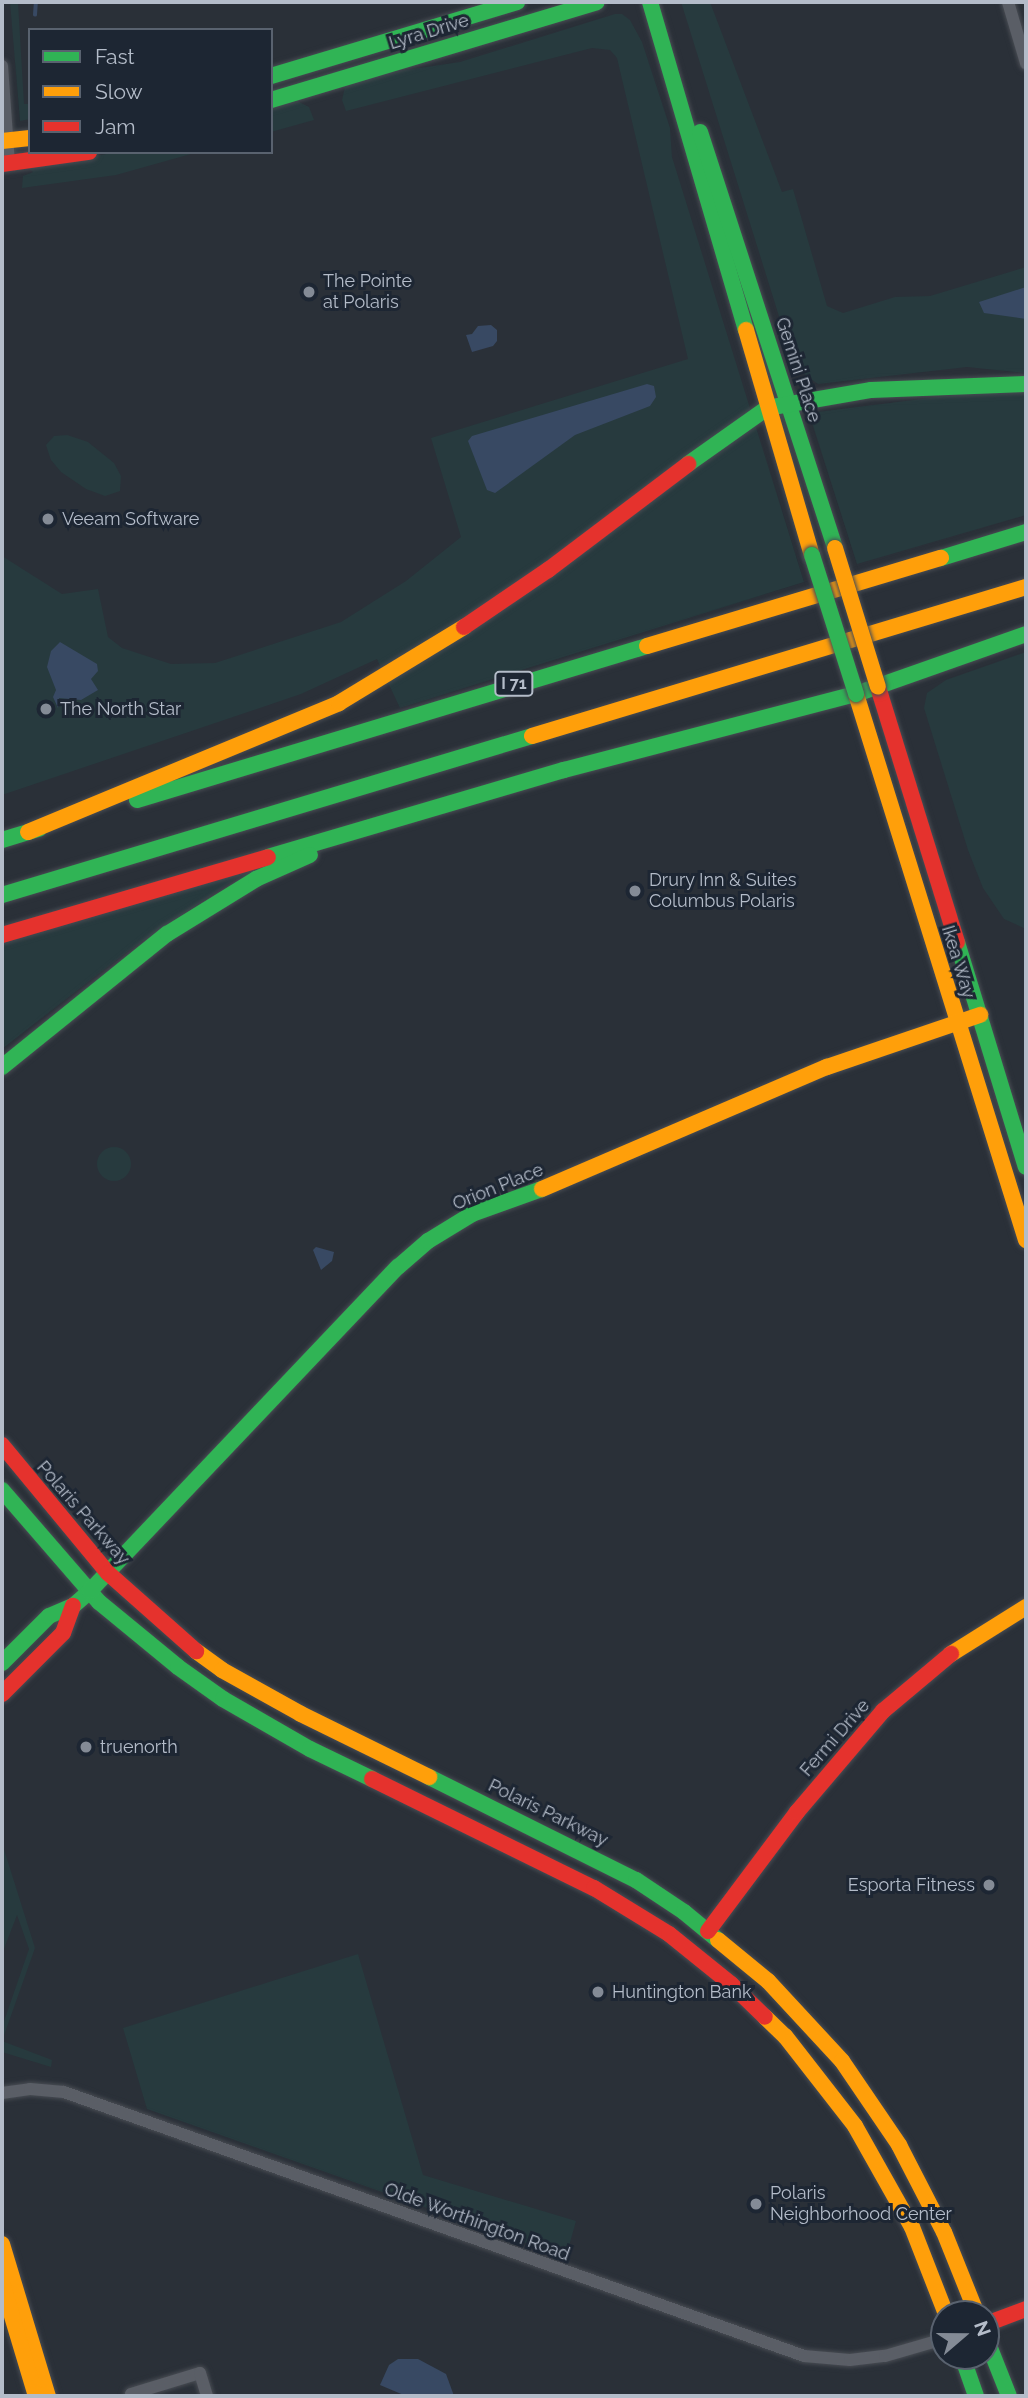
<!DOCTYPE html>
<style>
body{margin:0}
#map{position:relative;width:1028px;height:2398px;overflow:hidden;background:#2a3038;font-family:Raleway,sans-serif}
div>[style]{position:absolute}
.green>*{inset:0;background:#273a3e}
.round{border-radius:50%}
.water>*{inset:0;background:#384963}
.stream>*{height:3.5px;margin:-1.75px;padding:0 1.75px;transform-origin:1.75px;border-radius:1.75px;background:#384963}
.roads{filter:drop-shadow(0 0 2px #484c53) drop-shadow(0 0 2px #484c53)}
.street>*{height:12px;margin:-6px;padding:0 6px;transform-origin:6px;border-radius:6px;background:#5a5e66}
.fast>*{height:16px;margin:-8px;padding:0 8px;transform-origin:8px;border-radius:8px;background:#30b455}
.slow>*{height:16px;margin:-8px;padding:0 8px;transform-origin:8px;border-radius:8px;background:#ff9f0a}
.jam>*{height:16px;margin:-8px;padding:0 8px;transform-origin:8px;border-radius:8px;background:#e5322d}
.bridges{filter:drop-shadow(0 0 2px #484c53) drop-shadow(0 0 2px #484c53)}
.fast-bridge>*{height:16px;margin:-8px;padding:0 8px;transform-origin:8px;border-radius:8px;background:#30b455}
.slow-bridge>*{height:16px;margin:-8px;padding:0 8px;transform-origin:8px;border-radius:8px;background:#ff9f0a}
.dots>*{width:19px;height:19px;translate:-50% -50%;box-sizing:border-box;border:4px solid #1d2633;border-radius:50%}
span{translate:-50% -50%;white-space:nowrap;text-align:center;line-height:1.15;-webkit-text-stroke:6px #1d2633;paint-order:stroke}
.shield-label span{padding:2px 5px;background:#1d2633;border:2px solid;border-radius:5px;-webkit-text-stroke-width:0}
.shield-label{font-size:16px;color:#b4bcc9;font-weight:700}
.street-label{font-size:18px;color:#b4bcc9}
.poi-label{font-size:18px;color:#b4bcc9}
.left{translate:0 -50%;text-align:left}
.right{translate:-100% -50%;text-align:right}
.frame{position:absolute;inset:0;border:4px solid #b4bcc9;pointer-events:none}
.legend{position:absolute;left:28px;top:28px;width:245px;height:126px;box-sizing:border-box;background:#1d2633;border:2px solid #59626f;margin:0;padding:9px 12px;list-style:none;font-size:21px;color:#b4bcc9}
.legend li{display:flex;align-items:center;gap:14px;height:35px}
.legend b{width:35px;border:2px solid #59626f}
.north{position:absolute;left:930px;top:2300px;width:70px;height:70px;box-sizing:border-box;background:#1d2633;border:2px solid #59626f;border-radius:50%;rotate:70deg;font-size:19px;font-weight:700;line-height:28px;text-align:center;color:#b4bcc9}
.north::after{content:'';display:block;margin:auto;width:24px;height:32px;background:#848b96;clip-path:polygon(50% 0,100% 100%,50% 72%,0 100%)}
</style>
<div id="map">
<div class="green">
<i style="clip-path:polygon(10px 2px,18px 2px,24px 104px,30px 104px,30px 119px,20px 121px)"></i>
<i style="clip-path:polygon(681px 2px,710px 2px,782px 192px,793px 189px,827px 306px,843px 313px,895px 297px,930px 296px,1026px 267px,1026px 373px,967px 367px,818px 384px,804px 374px,787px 342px)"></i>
<i style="clip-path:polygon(615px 14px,622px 14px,630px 20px,642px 42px,670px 128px,672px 157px,804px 582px,400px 708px,377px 659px,301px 694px,2px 795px,2px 556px,62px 594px,98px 589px,108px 637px,122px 648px,171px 664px,215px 663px,341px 622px,406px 581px,461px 537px,431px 438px,688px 359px,617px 58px,610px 50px,592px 48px,346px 111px,342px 100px,345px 87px,353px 82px,379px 74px,460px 62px)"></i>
<i style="clip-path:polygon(297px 101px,309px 107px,314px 120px,271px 132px,271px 107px)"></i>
<i style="clip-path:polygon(117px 152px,198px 152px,116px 175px,22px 188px,23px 176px,33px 172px,29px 168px)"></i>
<i style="clip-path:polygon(978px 392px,1026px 392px,1026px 515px,857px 564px,809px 413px)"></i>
<i style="clip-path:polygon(67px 435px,88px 442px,114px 463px,121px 476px,120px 491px,105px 496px,86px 489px,61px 472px,51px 460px,46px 445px,54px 436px)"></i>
<i style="clip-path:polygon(1026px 652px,1026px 929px,1004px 919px,983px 888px,968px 850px,924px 708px,927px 693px,946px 680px)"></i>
<i style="clip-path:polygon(246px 872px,128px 951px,2px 1049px,2px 944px)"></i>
<i class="round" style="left:97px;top:1147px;width:34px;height:34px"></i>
<i style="clip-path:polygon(2px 1843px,35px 1948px,2px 2041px,52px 2060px,51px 2067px,2px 2052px,2px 2027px,29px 1949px,17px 1915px,2px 1954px)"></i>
<i style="clip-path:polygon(358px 1954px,423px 2175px,576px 2221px,566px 2257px,147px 2109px,123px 2028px)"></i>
</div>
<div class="water">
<i style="clip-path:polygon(1026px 287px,1026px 319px,984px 313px,979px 302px)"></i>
<i style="clip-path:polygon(491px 325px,497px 330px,497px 341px,493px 346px,472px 352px,466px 335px,472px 334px,478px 326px)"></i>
<i style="clip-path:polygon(647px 384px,654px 386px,656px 397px,650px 406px,575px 435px,495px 493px,487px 490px,468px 441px,472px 436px)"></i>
<i style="clip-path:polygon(60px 642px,97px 664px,98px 671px,91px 679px,98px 690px,81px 700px,59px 698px,58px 708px,53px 697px,56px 690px,47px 667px,51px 651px)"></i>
<i style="clip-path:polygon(316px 1247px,334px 1252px,332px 1261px,321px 1270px,313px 1250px)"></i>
<i style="clip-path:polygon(398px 2359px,418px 2359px,446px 2374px,454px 2396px,406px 2396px,380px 2385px,389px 2365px)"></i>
</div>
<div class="stream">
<i style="left:35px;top:15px;width:13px;rotate:-86deg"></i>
</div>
<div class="roads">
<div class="street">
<i style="left:1008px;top:2px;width:64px;rotate:73.6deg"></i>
<i style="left:2px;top:66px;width:98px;rotate:85.9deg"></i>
<i style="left:2px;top:2093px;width:28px;rotate:-8deg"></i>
<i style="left:30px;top:2089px;width:34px;rotate:5deg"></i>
<i style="left:64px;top:2092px;width:786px;rotate:19.63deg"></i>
<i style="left:804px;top:2356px;width:46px;rotate:5deg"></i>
<i style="left:850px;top:2360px;width:35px;rotate:-7deg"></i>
<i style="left:885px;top:2356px;width:61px;rotate:-16.1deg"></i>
<i style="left:132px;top:2396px;width:2px;rotate:-117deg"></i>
<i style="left:131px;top:2394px;width:72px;rotate:-16.9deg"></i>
<i style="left:200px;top:2373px;width:24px;rotate:73deg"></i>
</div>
<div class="fast">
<i style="left:650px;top:2px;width:342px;rotate:73.7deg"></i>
<i style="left:271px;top:76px;width:257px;rotate:-16.7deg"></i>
<i style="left:271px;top:100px;width:340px;rotate:-16.7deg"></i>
<i style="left:700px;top:132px;width:437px;rotate:72deg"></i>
<i style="left:688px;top:464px;width:97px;rotate:-35.3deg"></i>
<i style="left:767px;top:408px;width:106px;rotate:-9.8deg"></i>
<i style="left:871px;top:390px;width:155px;rotate:-2.2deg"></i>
<i style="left:941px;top:558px;width:89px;rotate:-17deg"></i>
<i style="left:137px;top:800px;width:533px;rotate:-16.8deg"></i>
<i style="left:2px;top:840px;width:39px;rotate:-17deg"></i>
<i style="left:268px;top:857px;width:309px;rotate:-16.4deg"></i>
<i style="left:564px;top:770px;width:302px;rotate:-14.6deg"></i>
<i style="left:856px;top:694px;width:180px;rotate:-19.4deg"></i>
<i style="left:2px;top:895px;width:553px;rotate:-16.7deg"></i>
<i style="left:957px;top:942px;width:235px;rotate:73deg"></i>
<i style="left:2px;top:1067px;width:212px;rotate:-38.9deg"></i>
<i style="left:167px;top:934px;width:105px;rotate:-31.7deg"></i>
<i style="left:256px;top:879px;width:59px;rotate:-24deg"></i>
<i style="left:2px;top:1490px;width:148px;rotate:49.1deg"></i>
<i style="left:99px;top:1602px;width:102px;rotate:39.4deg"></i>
<i style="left:178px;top:1667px;width:55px;rotate:35.4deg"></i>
<i style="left:223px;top:1699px;width:100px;rotate:29.9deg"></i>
<i style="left:310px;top:1749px;width:69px;rotate:25.8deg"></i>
<i style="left:2px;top:1663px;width:66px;rotate:-45deg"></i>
<i style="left:49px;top:1616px;width:26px;rotate:-23deg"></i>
<i style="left:73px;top:1606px;width:23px;rotate:-41deg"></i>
<i style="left:90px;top:1591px;width:447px;rotate:-46.5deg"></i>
<i style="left:398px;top:1267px;width:40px;rotate:-41deg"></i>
<i style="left:428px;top:1241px;width:52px;rotate:-31.5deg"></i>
<i style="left:472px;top:1214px;width:74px;rotate:-19.7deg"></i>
<i style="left:429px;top:1777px;width:231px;rotate:26.5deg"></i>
<i style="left:636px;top:1880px;width:58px;rotate:33.7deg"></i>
<i style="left:684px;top:1912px;width:44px;rotate:39.5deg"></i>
<i style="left:986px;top:2338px;width:62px;rotate:68.4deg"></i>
<i style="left:962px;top:2356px;width:42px;rotate:70.7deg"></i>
</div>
<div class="slow">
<i style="left:2px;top:141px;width:28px;rotate:-6deg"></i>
<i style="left:746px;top:330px;width:234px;rotate:73.7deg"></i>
<i style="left:647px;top:646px;width:307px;rotate:-16.7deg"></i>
<i style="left:856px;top:694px;width:572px;rotate:72.71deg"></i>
<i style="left:532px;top:736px;width:516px;rotate:-16.78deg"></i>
<i style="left:28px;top:832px;width:337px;rotate:-22.5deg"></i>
<i style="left:339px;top:703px;width:146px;rotate:-31.3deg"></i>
<i style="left:542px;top:1189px;width:310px;rotate:-23.2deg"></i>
<i style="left:827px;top:1067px;width:162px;rotate:-18.8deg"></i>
<i style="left:196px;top:1651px;width:32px;rotate:36deg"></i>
<i style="left:222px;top:1670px;width:90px;rotate:29.1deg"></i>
<i style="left:301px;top:1714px;width:143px;rotate:26.2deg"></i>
<i style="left:951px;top:1654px;width:89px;rotate:-32.1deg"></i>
<i style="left:718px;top:1940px;width:65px;rotate:39.4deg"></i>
<i style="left:768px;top:1981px;width:109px;rotate:47.2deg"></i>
<i style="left:842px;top:2061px;width:102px;rotate:55.8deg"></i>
<i style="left:899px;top:2145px;width:98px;rotate:62.7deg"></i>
<i style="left:944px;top:2232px;width:88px;rotate:68.1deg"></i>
<i style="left:765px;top:2017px;width:28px;rotate:44deg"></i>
<i style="left:785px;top:2036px;width:114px;rotate:52.1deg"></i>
<i style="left:855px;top:2126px;width:116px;rotate:60.6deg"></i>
<i style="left:912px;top:2227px;width:93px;rotate:68.7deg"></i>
<i style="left:2px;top:2244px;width:159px;rotate:73.2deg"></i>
<i style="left:2px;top:2283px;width:118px;rotate:73.3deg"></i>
</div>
<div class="jam">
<i style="left:2px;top:164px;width:88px;rotate:-7.9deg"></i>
<i style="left:464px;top:627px;width:102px;rotate:-34.2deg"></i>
<i style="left:548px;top:570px;width:176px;rotate:-37.1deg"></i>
<i style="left:878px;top:687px;width:267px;rotate:72.8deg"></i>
<i style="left:2px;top:935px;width:277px;rotate:-16.3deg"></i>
<i style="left:2px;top:1445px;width:166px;rotate:50.4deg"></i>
<i style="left:108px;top:1573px;width:118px;rotate:41.6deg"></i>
<i style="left:2px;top:1694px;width:86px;rotate:-45deg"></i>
<i style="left:63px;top:1633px;width:29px;rotate:-70deg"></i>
<i style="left:372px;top:1779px;width:247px;rotate:26.2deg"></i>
<i style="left:594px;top:1888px;width:88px;rotate:31.5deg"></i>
<i style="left:669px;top:1934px;width:80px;rotate:38.9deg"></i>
<i style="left:731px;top:1984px;width:47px;rotate:44.1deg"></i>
<i style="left:708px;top:1931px;width:149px;rotate:-53.2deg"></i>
<i style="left:797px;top:1812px;width:133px;rotate:-49.6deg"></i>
<i style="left:883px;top:1711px;width:89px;rotate:-40deg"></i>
<i style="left:986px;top:2324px;width:43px;rotate:-20.6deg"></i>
</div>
</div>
<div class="bridges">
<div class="fast-bridge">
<i style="left:812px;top:555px;width:146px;rotate:72.4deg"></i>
</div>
<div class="slow-bridge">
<i style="left:835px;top:548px;width:145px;rotate:72.8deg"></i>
</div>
</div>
<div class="dots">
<i style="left:309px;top:292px;background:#848b96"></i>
<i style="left:48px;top:519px;background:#848b96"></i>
<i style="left:46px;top:709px;background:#848b96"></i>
<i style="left:635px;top:891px;background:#848b96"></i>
<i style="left:86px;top:1747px;background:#848b96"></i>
<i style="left:989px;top:1885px;background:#848b96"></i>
<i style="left:598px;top:1992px;background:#848b96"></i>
<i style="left:756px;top:2204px;background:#848b96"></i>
</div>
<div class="shield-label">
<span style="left:514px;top:684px">I 71</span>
</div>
<div class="street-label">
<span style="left:429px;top:32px;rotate:-17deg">Lyra Drive</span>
<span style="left:798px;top:370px;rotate:72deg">Gemini Place</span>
<span style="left:958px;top:962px;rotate:73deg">Ikea Way</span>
<span style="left:498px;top:1187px;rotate:-22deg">Orion Place</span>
<span style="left:83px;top:1513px;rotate:49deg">Polaris Parkway</span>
<span style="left:835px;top:1738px;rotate:-49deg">Fermi Drive</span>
<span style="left:548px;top:1813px;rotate:26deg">Polaris Parkway</span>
<span style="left:477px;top:2222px;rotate:20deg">Olde Worthington Road</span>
</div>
<div class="poi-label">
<span class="left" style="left:323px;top:292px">The Pointe<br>at Polaris</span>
<span class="left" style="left:62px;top:519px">Veeam Software</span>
<span class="left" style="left:60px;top:709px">The North Star</span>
<span class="left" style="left:649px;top:891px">Drury Inn &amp; Suites<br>Columbus Polaris</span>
<span class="left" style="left:100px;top:1747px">truenorth</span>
<span class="right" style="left:975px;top:1885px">Esporta Fitness</span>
<span class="left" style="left:612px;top:1992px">Huntington Bank</span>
<span class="left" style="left:770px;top:2204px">Polaris<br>Neighborhood Center</span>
</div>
<div class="frame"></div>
<ul class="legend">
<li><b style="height:9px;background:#30b455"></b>Fast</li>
<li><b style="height:9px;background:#ff9f0a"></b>Slow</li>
<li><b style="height:9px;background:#e5322d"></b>Jam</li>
</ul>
<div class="north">N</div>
</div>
